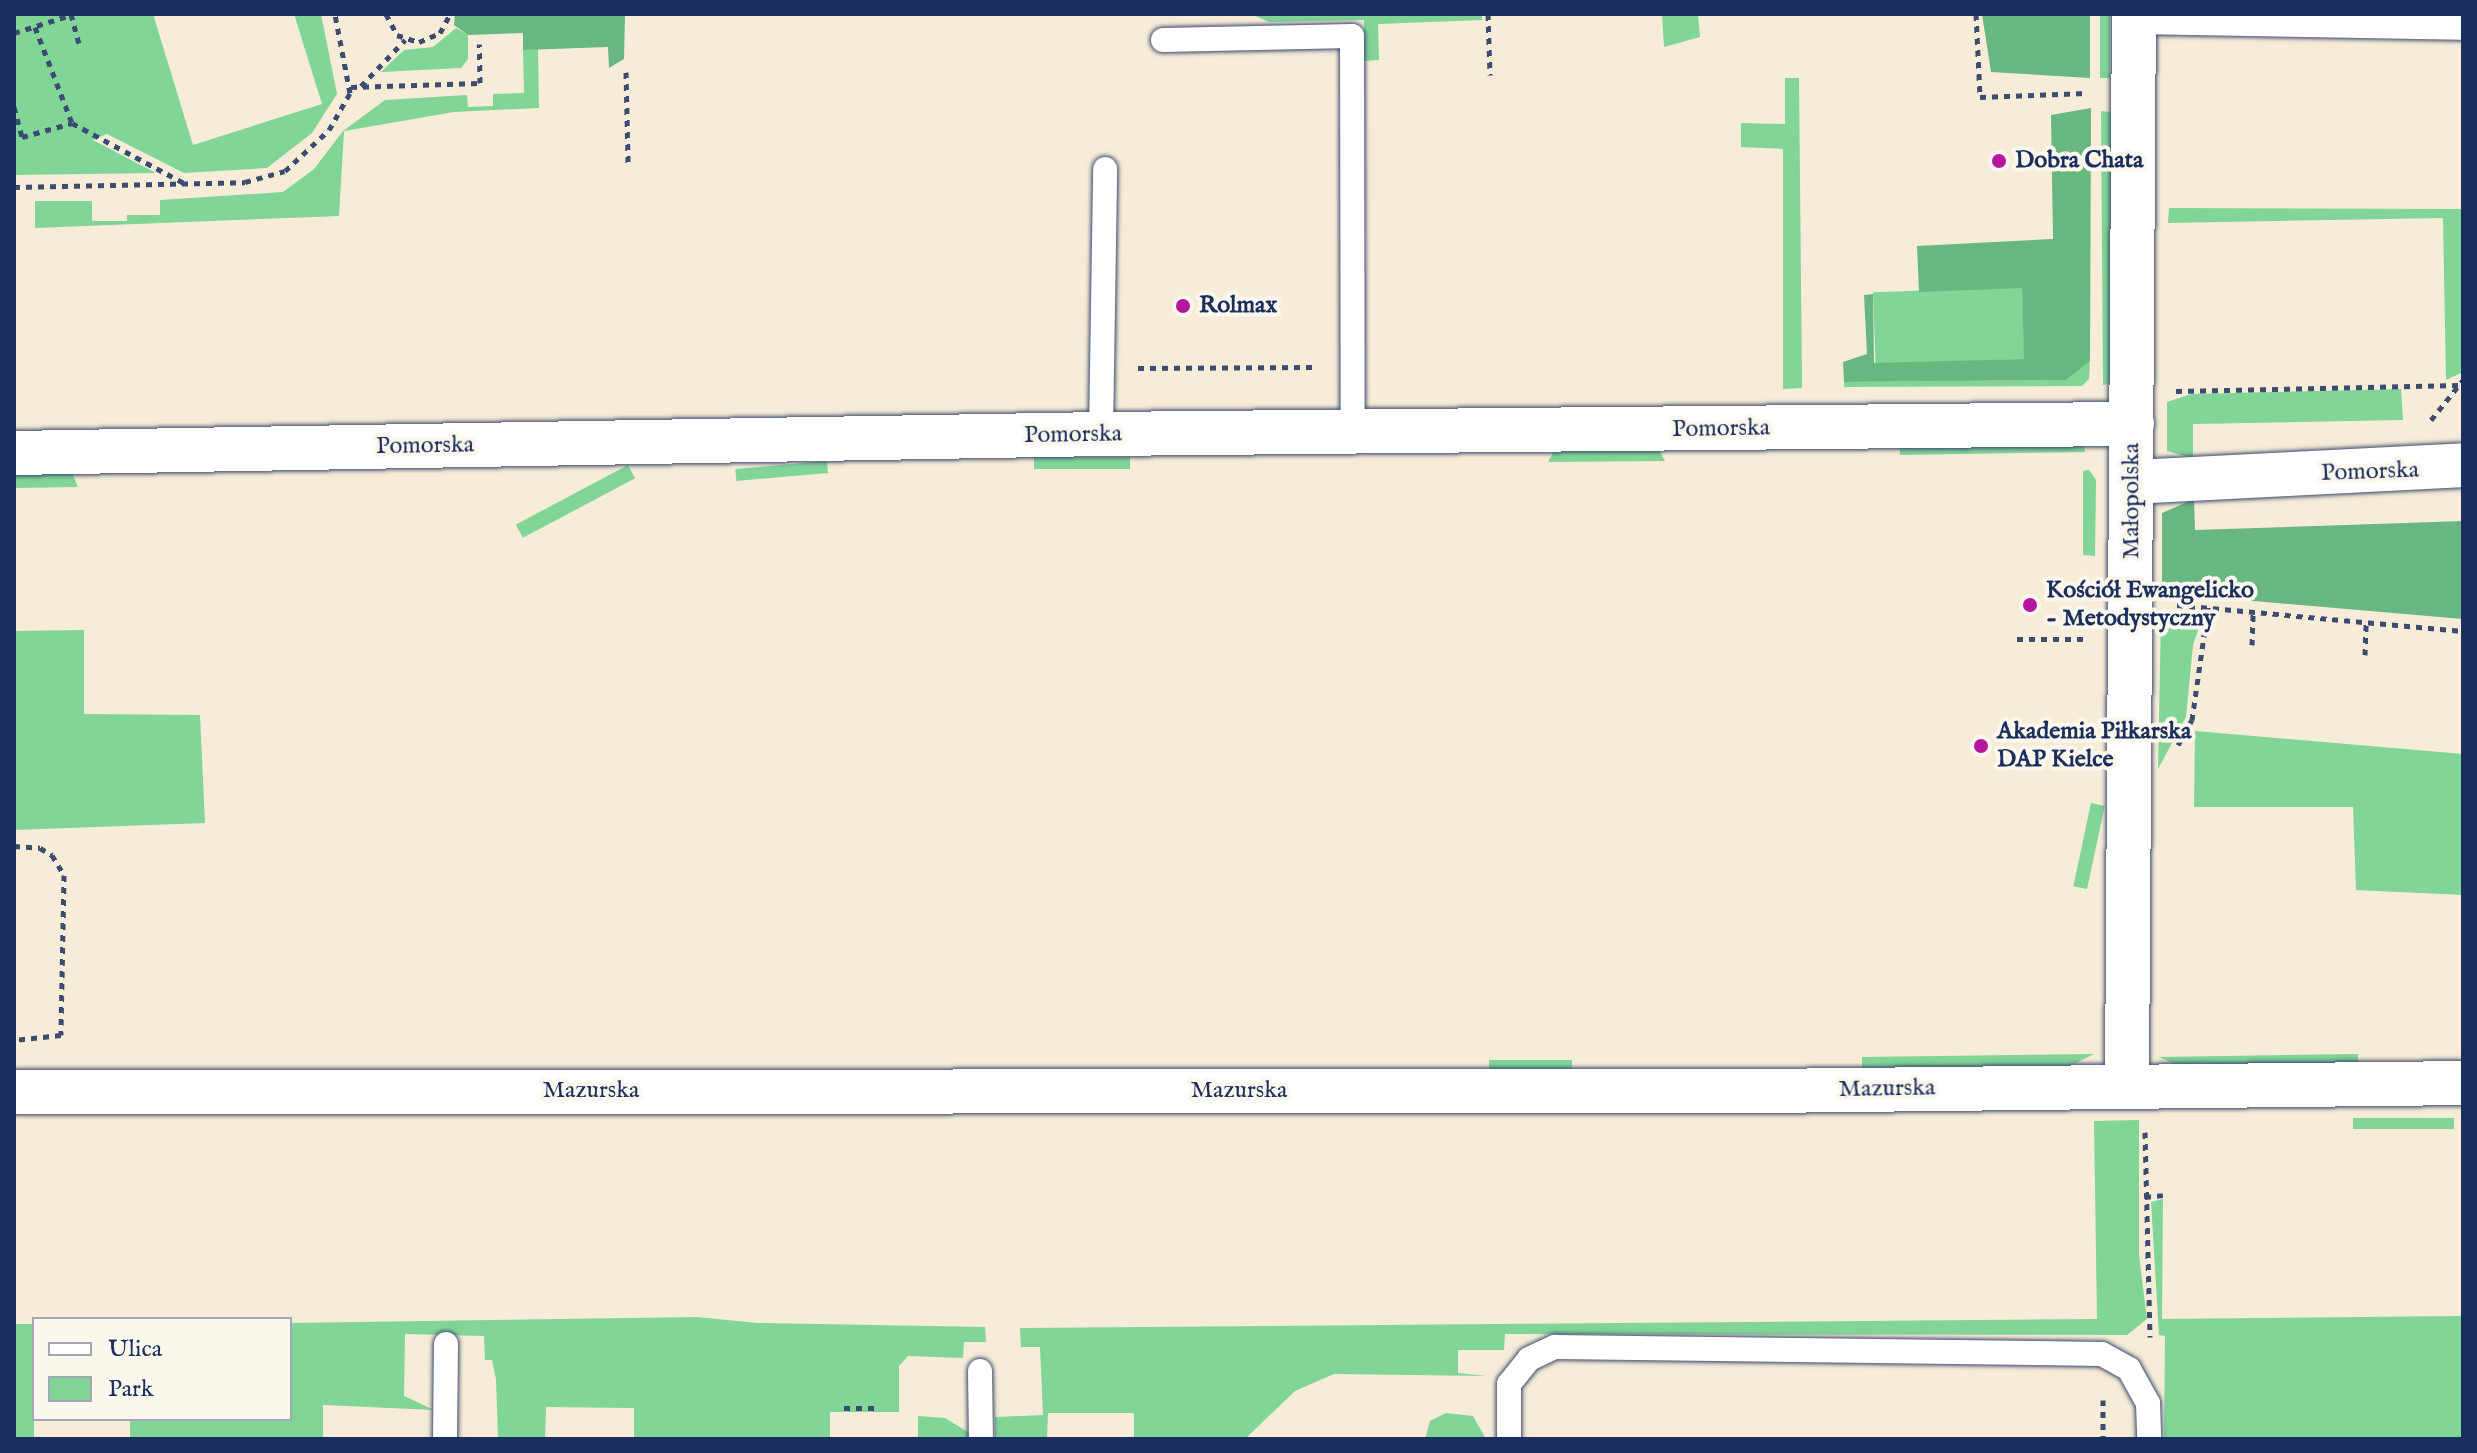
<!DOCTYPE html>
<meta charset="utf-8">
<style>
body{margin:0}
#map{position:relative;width:2477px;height:1453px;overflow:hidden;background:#f6ecd7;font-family:"IM FELL English",serif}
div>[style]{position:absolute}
.green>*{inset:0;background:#81d597;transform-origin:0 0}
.forest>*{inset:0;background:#68b680}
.path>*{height:5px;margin-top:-2.5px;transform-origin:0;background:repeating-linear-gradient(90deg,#3c4b70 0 6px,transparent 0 12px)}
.roads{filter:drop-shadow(0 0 2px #3c4b70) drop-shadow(0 0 2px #3c4b70)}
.service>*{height:24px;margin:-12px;padding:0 12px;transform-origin:12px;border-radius:12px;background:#fff}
.minor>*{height:44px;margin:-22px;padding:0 22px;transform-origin:22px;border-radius:22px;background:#fff}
.dots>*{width:22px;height:22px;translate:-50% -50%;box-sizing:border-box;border:4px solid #fbf7ec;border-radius:50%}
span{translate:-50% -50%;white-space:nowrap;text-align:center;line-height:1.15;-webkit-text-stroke:8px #fbf7ec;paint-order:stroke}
.poi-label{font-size:24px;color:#1b2f5e;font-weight:700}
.left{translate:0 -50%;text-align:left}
.street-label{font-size:24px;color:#1b2f5e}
.frame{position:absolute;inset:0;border:16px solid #1b2f5e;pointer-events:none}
.legend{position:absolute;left:32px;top:1317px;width:260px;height:104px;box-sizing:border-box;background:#fbf7ec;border:2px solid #a1a7b3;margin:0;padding:10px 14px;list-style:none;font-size:24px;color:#1b2f5e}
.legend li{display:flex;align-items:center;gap:16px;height:40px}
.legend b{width:40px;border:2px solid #a1a7b3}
</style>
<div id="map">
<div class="green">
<i style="clip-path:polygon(14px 14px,153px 14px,193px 145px,322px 104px,294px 14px,321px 14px,337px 94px,312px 133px,267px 168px,184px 173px,107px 134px,93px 140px,156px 173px,14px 175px)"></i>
<i style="clip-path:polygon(1251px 14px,1482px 14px,1482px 20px,1378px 24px,1379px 60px,1364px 61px,1364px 20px,1269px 22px)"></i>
<i style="clip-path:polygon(1662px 14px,1698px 14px,1700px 37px,1664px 47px)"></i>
<i style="left:2100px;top:14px;width:10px;height:64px"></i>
<i style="clip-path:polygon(456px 28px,468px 35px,468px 59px,461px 68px,381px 72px,404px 50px,433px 47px)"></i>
<i style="clip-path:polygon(538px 49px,539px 108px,454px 112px,344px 131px,339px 216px,35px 228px,35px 201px,92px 201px,92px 221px,127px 221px,127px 215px,160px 215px,160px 200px,283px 192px,314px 169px,343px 131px,385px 100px,467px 95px,468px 107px,493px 106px,493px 94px,524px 93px,523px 50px)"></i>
<i style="clip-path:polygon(1785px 78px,1799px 78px,1802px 382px,1802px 388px,1783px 389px,1783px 149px,1741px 147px,1741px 123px,1785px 124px)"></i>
<i style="clip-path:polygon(2101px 111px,2111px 112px,2111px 375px,2109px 384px,2103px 385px)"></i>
<i style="clip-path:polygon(2169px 208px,2463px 209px,2463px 372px,2446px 380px,2443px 218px,2168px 223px)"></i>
<i style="left:2022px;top:287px;width:72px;height:149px;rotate:88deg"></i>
<i style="clip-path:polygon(2090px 361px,2089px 379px,2082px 386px,1844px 387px,1844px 382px,2065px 380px)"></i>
<i style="clip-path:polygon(2401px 389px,2403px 420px,2193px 424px,2193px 458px,2167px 451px,2167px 402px,2191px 394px)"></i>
<i style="clip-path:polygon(1899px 443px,2084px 445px,2085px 452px,1900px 455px)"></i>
<i style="clip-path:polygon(1657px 447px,1665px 461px,1548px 462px,1555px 449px)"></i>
<i style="left:1130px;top:457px;width:12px;height:96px;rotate:90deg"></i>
<i style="left:827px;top:461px;width:12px;height:92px;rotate:85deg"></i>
<i style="left:628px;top:465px;width:15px;height:127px;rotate:62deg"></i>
<i style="clip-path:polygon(2089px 470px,2096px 480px,2095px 556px,2083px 555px,2083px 471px)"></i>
<i style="clip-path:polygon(72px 473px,78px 487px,14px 488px,14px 475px)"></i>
<i style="clip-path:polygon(2161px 617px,2202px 619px,2193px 645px,2186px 717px,2158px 769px)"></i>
<i style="clip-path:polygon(84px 630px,84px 714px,200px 715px,205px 823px,14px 830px,14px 631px)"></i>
<i style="clip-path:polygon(2195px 731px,2463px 754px,2463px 895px,2356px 890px,2353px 807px,2194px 807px)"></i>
<i style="left:2091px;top:803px;width:14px;height:85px;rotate:12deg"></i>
<i style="clip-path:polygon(2094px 1054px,2068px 1067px,1862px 1069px,1862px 1057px)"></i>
<i style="clip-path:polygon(2358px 1054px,2358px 1065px,2179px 1066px,2159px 1057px)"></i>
<i style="left:1572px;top:1060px;width:11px;height:83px;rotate:90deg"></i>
<i style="left:2454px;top:1118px;width:11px;height:101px;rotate:90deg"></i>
<i style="clip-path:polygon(2139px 1120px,2139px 1255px,2147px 1319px,2127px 1335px,1505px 1334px,1504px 1350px,1458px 1350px,1458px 1373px,1487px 1376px,1334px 1374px,1295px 1391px,1245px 1439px,1134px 1439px,1134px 1413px,1048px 1413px,1047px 1439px,995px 1439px,995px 1417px,1043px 1415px,1040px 1347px,1021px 1347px,1020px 1328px,2097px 1319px,2094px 1121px)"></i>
<i style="clip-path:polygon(2163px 1199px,2162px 1319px,2463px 1316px,2463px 1439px,2164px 1439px,2165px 1336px,2159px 1335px,2151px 1202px)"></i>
<i style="clip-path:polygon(697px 1317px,757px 1323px,985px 1327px,986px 1342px,964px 1342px,963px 1358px,908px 1356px,899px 1366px,899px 1412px,830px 1412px,830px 1439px,634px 1439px,634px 1408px,546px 1407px,545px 1439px,498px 1439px,496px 1379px,492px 1360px,485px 1360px,484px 1336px,405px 1334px,404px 1396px,434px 1410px,323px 1405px,323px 1439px,130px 1439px,130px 1419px,290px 1419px,290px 1323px)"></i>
<i style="left:14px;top:1324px;width:20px;height:115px"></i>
<i style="clip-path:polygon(1446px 1413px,1473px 1416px,1486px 1439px,1425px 1439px,1430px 1421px)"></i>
<i style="clip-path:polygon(918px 1416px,945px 1418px,968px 1432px,970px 1439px,918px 1439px)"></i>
</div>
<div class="forest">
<i style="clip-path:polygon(455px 14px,652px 14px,625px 16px,624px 59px,609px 68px,608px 47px,523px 50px,523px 33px,468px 35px,454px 25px)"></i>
<i style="clip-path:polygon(1982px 14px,2090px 14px,2090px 78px,1991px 72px)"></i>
<i style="clip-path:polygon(2091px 108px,2090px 361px,2066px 380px,1844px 382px,1843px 362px,1867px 354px,1864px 295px,1873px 294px,1874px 363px,2024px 359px,2022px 288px,1919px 292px,1917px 246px,2053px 239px,2051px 115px)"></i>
<i style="clip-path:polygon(2194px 499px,2195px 530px,2463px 521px,2463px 619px,2162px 593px,2162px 513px)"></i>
</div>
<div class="path">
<i style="left:71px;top:14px;width:34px;rotate:75deg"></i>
<i style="left:386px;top:14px;width:24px;rotate:62deg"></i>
<i style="left:397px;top:35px;width:23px;rotate:18deg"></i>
<i style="left:419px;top:42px;width:23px;rotate:-23deg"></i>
<i style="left:440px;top:33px;width:21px;rotate:-62deg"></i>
<i style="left:1488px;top:14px;width:61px;rotate:88.1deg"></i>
<i style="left:1976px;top:14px;width:83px;rotate:87.2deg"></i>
<i style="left:1980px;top:97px;width:107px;rotate:-2.1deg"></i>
<i style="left:35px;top:27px;width:103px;rotate:68.9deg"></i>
<i style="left:72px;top:123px;width:127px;rotate:28.2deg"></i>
<i style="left:14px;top:33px;width:60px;rotate:-17.5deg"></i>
<i style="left:626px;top:72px;width:91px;rotate:88.7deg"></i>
<i style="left:361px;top:86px;width:64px;rotate:-46.3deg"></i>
<i style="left:351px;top:87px;width:129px;rotate:-1.8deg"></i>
<i style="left:480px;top:83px;width:39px;rotate:-91deg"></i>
<i style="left:14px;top:107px;width:31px;rotate:75deg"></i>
<i style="left:22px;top:137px;width:52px;rotate:-15.6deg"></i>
<i style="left:14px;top:187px;width:231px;rotate:-1.2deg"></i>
<i style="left:245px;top:182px;width:41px;rotate:-15.4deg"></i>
<i style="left:285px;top:171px;width:60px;rotate:-43deg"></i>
<i style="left:329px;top:130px;width:43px;rotate:-60.4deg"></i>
<i style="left:350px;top:93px;width:80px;rotate:-100.8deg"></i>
<i style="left:1138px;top:368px;width:177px;rotate:-0.3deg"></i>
<i style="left:2176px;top:391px;width:283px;rotate:-1.2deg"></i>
<i style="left:2431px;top:420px;width:51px;rotate:-51.3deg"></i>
<i style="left:2177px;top:605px;width:287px;rotate:5.2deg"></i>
<i style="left:2017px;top:639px;width:67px"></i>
<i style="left:2252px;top:645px;width:34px;rotate:-88deg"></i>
<i style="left:2365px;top:655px;width:33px;rotate:-88deg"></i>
<i style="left:2178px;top:745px;width:29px;rotate:-61deg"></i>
<i style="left:2192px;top:720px;width:114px;rotate:-81.9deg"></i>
<i style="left:14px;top:846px;width:26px;rotate:4deg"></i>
<i style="left:40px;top:848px;width:14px;rotate:30deg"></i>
<i style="left:52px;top:855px;width:23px;rotate:59deg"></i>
<i style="left:64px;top:875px;width:160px;rotate:91.1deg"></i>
<i style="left:61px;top:1035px;width:47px;rotate:173.9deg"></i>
<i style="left:2145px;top:1132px;width:205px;rotate:88.6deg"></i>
<i style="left:2145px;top:1197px;width:18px;rotate:-6deg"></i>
<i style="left:2103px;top:1400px;width:39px;rotate:90deg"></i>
<i style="left:844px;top:1408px;width:34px"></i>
</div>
<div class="roads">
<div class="service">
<i style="left:2133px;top:22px;width:330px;rotate:1deg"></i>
<i style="left:1163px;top:40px;width:189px;rotate:-1.2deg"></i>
<i style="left:1352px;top:36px;width:396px;rotate:89.9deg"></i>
<i style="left:1101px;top:434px;width:265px;rotate:-89.1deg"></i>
<i style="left:980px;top:1371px;width:68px;rotate:89.2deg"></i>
<i style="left:445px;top:1439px;width:95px;rotate:-89.4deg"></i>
<i style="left:1509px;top:1439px;width:55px;rotate:-90deg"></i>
<i style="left:1509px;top:1384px;width:32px;rotate:-51deg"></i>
<i style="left:1529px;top:1359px;width:29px;rotate:-25deg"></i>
<i style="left:1555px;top:1347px;width:547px;rotate:0.73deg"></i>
<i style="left:2102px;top:1354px;width:31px;rotate:29deg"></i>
<i style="left:2129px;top:1369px;width:39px;rotate:61deg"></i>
<i style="left:2148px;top:1403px;width:36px;rotate:88deg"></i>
</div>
<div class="minor">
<i style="left:14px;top:453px;width:1087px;rotate:-1deg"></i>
<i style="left:1101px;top:434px;width:1031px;rotate:-0.56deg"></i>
<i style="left:2132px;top:482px;width:331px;rotate:-2.9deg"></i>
<i style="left:2127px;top:1084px;width:1070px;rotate:-89.63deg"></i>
<i style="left:14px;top:1092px;width:1749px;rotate:-0.03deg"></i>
<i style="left:1763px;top:1091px;width:700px;rotate:-0.65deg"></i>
</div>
</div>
<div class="dots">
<i style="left:1999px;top:161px;background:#b5179e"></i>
<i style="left:1183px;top:306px;background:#b5179e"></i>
<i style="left:2030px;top:605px;background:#b5179e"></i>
<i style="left:1981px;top:746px;background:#b5179e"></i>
</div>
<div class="poi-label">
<span class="left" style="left:2015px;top:161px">Dobra Chata</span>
<span class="left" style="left:1199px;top:306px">Rolmax</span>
<span class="left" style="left:2046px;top:605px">Kościół Ewangelicko<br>- Metodystyczny</span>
<span class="left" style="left:1997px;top:746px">Akademia Piłkarska<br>DAP Kielce</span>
</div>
<div class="street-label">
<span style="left:1721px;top:429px;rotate:-1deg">Pomorska</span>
<span style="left:1073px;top:435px;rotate:-1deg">Pomorska</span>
<span style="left:425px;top:446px;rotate:-1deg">Pomorska</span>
<span style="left:2370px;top:472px;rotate:-2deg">Pomorska</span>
<span style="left:2132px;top:501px;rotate:-90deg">Małopolska</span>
<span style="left:1887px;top:1089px;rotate:-1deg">Mazurska</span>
<span style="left:591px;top:1091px">Mazurska</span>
<span style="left:1239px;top:1091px">Mazurska</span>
</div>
<div class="frame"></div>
<ul class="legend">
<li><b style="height:10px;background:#fff"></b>Ulica</li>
<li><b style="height:22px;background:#81d597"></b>Park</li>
</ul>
</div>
